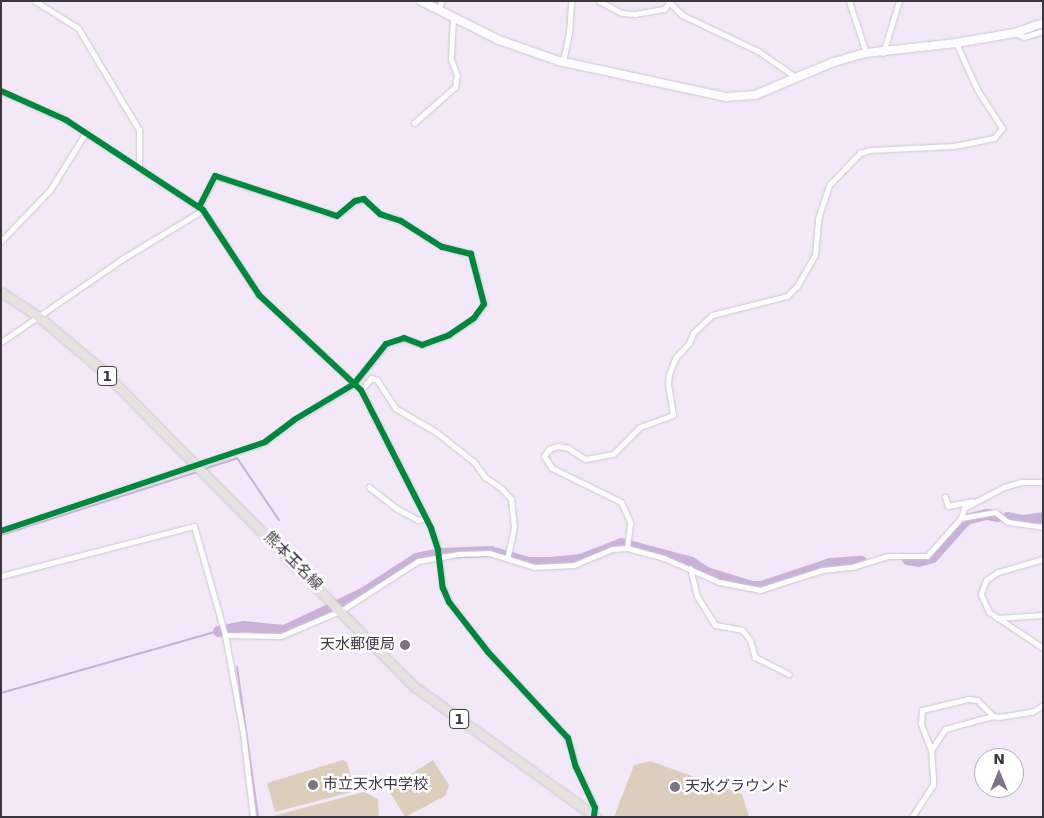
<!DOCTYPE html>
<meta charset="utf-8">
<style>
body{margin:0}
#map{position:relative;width:1044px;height:818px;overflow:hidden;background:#f2e8f8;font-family:"DejaVu Sans","Noto Sans JP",sans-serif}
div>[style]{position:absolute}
.green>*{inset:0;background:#dbcebc}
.stream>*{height:2px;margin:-1px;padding:0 1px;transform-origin:1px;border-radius:1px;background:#c9b2d8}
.river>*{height:11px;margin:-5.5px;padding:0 5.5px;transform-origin:5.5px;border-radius:5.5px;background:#c9b2d8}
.roads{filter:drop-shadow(0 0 1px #cdc6d2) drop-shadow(0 0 1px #cdc6d2)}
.street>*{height:5px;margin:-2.5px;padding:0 2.5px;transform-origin:2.5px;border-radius:2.5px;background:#fdfcfe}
.secondary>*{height:8px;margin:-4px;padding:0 4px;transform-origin:4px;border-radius:4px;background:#fdfcfe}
.primary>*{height:9px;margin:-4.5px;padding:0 4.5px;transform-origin:4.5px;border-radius:4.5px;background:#e5e1de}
.cycleway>*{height:6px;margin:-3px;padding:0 3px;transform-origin:3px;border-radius:3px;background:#00873e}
.dots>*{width:14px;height:14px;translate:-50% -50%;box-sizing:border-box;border:2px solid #fff;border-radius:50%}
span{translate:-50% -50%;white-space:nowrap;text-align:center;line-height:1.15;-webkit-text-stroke:5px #fff;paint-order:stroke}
.shield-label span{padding:1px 4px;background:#fff;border:1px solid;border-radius:4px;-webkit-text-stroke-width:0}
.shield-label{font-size:14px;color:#3c3641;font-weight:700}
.street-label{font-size:15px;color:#3c3641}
.poi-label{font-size:15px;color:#3c3641}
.right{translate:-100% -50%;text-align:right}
.left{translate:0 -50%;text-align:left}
.frame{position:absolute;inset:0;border:2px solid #3c3641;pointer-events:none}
.north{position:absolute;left:974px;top:748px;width:50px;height:50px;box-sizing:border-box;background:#fff;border:1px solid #b1afb3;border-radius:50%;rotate:0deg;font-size:14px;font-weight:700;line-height:20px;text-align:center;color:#3c3641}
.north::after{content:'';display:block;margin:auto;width:18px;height:22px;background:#7c7481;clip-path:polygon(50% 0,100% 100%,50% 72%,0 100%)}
</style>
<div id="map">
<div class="green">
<i style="clip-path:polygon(343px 760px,347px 762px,355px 791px,275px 812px,267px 783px)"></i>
<i style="clip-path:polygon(433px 760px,449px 785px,445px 796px,405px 817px,388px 789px)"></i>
<i style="clip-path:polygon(650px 761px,742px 794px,749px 817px,614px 817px,634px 765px)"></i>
<i style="clip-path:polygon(364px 792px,378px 799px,379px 817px,269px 817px)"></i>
</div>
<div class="stream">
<i style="left:204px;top:469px;width:35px;rotate:-18deg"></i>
<i style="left:237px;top:458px;width:75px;rotate:55.9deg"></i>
<i style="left:1px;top:535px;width:206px;rotate:-17.8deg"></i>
<i style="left:237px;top:667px;width:151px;rotate:82deg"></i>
<i style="left:1px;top:693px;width:226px;rotate:-15.9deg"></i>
</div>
<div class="river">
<i style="left:1007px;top:517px;width:15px;rotate:11deg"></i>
<i style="left:1022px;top:520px;width:21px;rotate:-8deg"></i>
<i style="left:907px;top:559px;width:11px;rotate:10deg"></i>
<i style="left:918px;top:561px;width:15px;rotate:-16deg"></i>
<i style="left:932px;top:557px;width:51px;rotate:-48.2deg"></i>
<i style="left:966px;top:519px;width:21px;rotate:-14deg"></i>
<i style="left:986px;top:514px;width:11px;rotate:10deg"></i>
<i style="left:218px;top:631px;width:25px;rotate:-11deg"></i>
<i style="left:243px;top:626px;width:41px;rotate:5.6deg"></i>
<i style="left:284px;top:630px;width:86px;rotate:-25.4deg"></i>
<i style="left:362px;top:593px;width:64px;rotate:-32.9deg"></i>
<i style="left:416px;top:558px;width:25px;rotate:-12deg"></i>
<i style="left:440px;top:553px;width:50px;rotate:-2.3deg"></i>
<i style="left:490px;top:551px;width:40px;rotate:16deg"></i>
<i style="left:528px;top:562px;width:22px"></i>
<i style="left:550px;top:562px;width:30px;rotate:-6deg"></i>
<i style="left:580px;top:559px;width:44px;rotate:-21.3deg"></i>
<i style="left:621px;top:543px;width:73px;rotate:15.2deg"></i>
<i style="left:691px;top:562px;width:18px;rotate:34deg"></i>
<i style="left:706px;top:572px;width:48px;rotate:16.9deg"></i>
<i style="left:752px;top:586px;width:9px"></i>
<i style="left:761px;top:586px;width:73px;rotate:-18.4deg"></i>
<i style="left:830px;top:563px;width:31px;rotate:-4deg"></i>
</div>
<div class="roads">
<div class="street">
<i style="left:35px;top:1px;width:51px;rotate:32.1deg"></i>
<i style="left:78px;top:28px;width:119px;rotate:59.1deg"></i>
<i style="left:139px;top:130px;width:37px;rotate:90deg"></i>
<i style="left:599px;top:1px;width:26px;rotate:28deg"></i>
<i style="left:622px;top:13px;width:13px;rotate:4deg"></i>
<i style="left:635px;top:14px;width:29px;rotate:-10deg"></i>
<i style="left:664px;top:9px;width:8px;rotate:-50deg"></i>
<i style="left:668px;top:1px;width:20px;rotate:45deg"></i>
<i style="left:682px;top:15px;width:84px;rotate:25.3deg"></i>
<i style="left:758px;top:51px;width:47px;rotate:34.7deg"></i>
<i style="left:849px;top:1px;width:55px;rotate:71.9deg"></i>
<i style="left:439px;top:10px;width:9px;rotate:-77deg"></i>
<i style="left:1015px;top:33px;width:10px;rotate:24deg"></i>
<i style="left:1024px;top:37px;width:20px;rotate:-18deg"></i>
<i style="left:883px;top:53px;width:54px;rotate:-72.9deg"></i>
<i style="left:563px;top:61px;width:29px;rotate:-78deg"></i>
<i style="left:569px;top:33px;width:32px;rotate:-86deg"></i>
<i style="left:1px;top:91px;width:71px;rotate:24deg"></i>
<i style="left:66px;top:120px;width:164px;rotate:33.3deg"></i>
<i style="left:203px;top:210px;width:102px;rotate:56.6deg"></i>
<i style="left:259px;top:295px;width:139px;rotate:43deg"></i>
<i style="left:361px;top:390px;width:155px;rotate:63.1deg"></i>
<i style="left:431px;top:528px;width:23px;rotate:72deg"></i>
<i style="left:438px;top:550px;width:38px;rotate:83deg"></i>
<i style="left:443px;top:588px;width:15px;rotate:67deg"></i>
<i style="left:449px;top:602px;width:63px;rotate:52deg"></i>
<i style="left:488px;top:652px;width:117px;rotate:47.1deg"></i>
<i style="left:568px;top:738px;width:30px;rotate:75deg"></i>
<i style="left:576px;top:767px;width:45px;rotate:65.1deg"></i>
<i style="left:595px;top:808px;width:8px;rotate:97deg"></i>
<i style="left:414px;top:123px;width:55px;rotate:-41.3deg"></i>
<i style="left:455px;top:87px;width:12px;rotate:-81deg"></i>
<i style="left:457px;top:75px;width:17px;rotate:-111deg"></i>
<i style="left:451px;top:59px;width:42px;rotate:-87.3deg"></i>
<i style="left:1px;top:241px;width:71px;rotate:-46.1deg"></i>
<i style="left:50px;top:190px;width:68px;rotate:-58.2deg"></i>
<i style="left:1px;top:342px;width:147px;rotate:-34.4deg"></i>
<i style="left:122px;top:259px;width:95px;rotate:-31.2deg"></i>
<i style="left:361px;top:390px;width:16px;rotate:-50deg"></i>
<i style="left:371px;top:378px;width:6px;rotate:18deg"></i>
<i style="left:377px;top:380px;width:33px;rotate:57deg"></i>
<i style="left:395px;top:408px;width:48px;rotate:30.3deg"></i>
<i style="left:436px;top:432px;width:48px;rotate:38.3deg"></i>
<i style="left:474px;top:462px;width:19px;rotate:54deg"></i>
<i style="left:485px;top:477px;width:21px;rotate:35deg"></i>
<i style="left:502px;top:489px;width:13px;rotate:48deg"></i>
<i style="left:511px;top:499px;width:28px;rotate:84deg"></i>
<i style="left:514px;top:527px;width:30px;rotate:102deg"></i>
<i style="left:369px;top:487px;width:34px;rotate:38deg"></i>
<i style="left:396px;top:508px;width:25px;rotate:29deg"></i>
<i style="left:418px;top:520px;width:8px;rotate:-14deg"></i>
<i style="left:945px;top:497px;width:9px;rotate:72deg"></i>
<i style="left:948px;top:506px;width:25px;rotate:-11deg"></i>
<i style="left:961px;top:518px;width:35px;rotate:-10deg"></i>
<i style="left:995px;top:512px;width:16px;rotate:38deg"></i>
<i style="left:1008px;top:522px;width:35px;rotate:8deg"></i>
<i style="left:1px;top:531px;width:279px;rotate:-18.6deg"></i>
<i style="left:265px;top:442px;width:36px;rotate:-37deg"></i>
<i style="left:294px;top:420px;width:70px;rotate:-31deg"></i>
<i style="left:354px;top:384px;width:51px;rotate:-51.3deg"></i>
<i style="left:386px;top:344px;width:19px;rotate:-18deg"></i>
<i style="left:404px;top:338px;width:19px;rotate:21deg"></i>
<i style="left:422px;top:345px;width:29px;rotate:-20deg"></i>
<i style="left:449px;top:335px;width:30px;rotate:-34deg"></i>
<i style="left:474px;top:318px;width:17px;rotate:-54deg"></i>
<i style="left:484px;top:304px;width:52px;rotate:-104.6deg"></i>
<i style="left:471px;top:254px;width:30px;rotate:-166deg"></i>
<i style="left:442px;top:247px;width:49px;rotate:-147.6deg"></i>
<i style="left:401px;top:221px;width:22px;rotate:-162deg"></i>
<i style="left:380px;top:214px;width:22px;rotate:-137deg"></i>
<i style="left:364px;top:199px;width:9px;rotate:167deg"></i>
<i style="left:355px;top:201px;width:23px;rotate:140deg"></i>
<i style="left:337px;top:216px;width:128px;rotate:-161.8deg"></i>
<i style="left:215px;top:176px;width:35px;rotate:117deg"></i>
<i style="left:627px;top:548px;width:26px;rotate:-83deg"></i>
<i style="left:630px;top:522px;width:22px;rotate:-114deg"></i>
<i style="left:621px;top:502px;width:77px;rotate:-153.8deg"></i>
<i style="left:552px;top:468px;width:14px;rotate:-124deg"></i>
<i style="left:544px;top:456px;width:9px;rotate:-54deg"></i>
<i style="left:549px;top:449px;width:9px;rotate:-18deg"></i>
<i style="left:558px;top:446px;width:10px;rotate:11deg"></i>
<i style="left:568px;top:448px;width:20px;rotate:33deg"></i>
<i style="left:585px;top:459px;width:28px;rotate:-10deg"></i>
<i style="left:613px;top:454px;width:38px;rotate:-45deg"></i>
<i style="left:640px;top:427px;width:35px;rotate:-20deg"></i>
<i style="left:673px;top:415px;width:31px;rotate:-99deg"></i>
<i style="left:668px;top:384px;width:10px;rotate:-84deg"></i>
<i style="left:669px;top:374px;width:18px;rotate:-68deg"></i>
<i style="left:676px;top:357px;width:19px;rotate:-47deg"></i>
<i style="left:689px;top:343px;width:11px;rotate:-68deg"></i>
<i style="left:693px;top:333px;width:26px;rotate:-43deg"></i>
<i style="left:712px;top:315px;width:77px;rotate:-14.2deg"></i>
<i style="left:787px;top:296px;width:14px;rotate:-45deg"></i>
<i style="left:797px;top:286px;width:36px;rotate:-60deg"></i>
<i style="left:815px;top:255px;width:36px;rotate:-85deg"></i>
<i style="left:818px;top:219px;width:36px;rotate:-72deg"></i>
<i style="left:829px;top:185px;width:45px;rotate:-45.9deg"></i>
<i style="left:860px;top:153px;width:10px;rotate:-17deg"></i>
<i style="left:870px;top:150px;width:84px;rotate:-2.7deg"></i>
<i style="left:954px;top:146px;width:41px;rotate:-11.3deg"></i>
<i style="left:994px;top:138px;width:13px;rotate:-51deg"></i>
<i style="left:1002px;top:128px;width:46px;rotate:-122.7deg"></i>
<i style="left:977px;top:89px;width:51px;rotate:-114.5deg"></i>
<i style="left:1043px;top:559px;width:47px;rotate:163.9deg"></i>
<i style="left:998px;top:572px;width:14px;rotate:146deg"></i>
<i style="left:986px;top:580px;width:15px;rotate:110deg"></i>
<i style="left:981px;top:594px;width:20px;rotate:66deg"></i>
<i style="left:989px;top:612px;width:65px;rotate:33.7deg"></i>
<i style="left:690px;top:568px;width:29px;rotate:76deg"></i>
<i style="left:697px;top:596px;width:34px;rotate:58deg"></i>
<i style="left:715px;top:625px;width:27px;rotate:10deg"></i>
<i style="left:742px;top:630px;width:13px;rotate:51deg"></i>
<i style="left:750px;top:640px;width:18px;rotate:74deg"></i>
<i style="left:755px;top:657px;width:38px;rotate:27deg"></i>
<i style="left:1px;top:576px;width:199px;rotate:-14.5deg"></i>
<i style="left:194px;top:526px;width:113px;rotate:74.1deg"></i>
<i style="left:225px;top:635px;width:100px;rotate:79.6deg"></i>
<i style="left:243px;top:733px;width:85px;rotate:83.2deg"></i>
<i style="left:997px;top:618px;width:46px;rotate:-3.7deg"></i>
<i style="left:225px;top:635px;width:56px;rotate:1deg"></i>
<i style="left:281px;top:636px;width:66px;rotate:-23.1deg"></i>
<i style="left:342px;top:610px;width:90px;rotate:-32.8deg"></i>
<i style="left:418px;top:561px;width:41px;rotate:-9.9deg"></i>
<i style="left:458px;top:554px;width:31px;rotate:-2deg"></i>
<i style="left:489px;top:553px;width:47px;rotate:17.3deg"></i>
<i style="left:534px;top:567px;width:40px;rotate:-2.9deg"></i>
<i style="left:574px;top:565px;width:41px;rotate:-22.8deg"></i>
<i style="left:612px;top:549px;width:15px;rotate:-4deg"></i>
<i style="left:627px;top:548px;width:38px;rotate:15deg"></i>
<i style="left:664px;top:558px;width:60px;rotate:23.6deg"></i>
<i style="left:719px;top:582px;width:42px;rotate:11deg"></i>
<i style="left:760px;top:590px;width:65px;rotate:-17.9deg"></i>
<i style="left:822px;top:570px;width:30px;rotate:-6deg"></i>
<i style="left:852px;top:567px;width:39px;rotate:-17deg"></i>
<i style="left:889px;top:556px;width:38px"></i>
<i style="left:927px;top:556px;width:51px;rotate:-48.2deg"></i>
<i style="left:961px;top:518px;width:10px;rotate:-73deg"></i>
<i style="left:964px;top:508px;width:45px;rotate:-27.7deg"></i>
<i style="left:1004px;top:487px;width:19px;rotate:-16deg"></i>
<i style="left:1022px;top:482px;width:21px"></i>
<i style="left:931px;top:750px;width:25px;rotate:-56deg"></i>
<i style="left:945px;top:729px;width:50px;rotate:-15.2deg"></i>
<i style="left:912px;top:817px;width:38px;rotate:-57deg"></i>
<i style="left:933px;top:785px;width:8px;rotate:-90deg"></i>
<i style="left:933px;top:777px;width:27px;rotate:-94deg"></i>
<i style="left:931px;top:750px;width:28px;rotate:-111deg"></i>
<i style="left:921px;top:724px;width:14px;rotate:-86deg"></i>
<i style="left:922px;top:710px;width:47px;rotate:-13.4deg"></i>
<i style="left:968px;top:699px;width:9px;rotate:6deg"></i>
<i style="left:977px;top:700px;width:23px;rotate:45deg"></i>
<i style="left:993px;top:716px;width:6px;rotate:9deg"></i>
<i style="left:999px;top:717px;width:33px;rotate:-9deg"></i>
<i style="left:1032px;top:712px;width:13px;rotate:-32deg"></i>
</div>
<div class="secondary">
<i style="left:421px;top:1px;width:87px;rotate:26.6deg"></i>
<i style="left:499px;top:40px;width:64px;rotate:19.3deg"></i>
<i style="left:559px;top:61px;width:171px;rotate:12.2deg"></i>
<i style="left:726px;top:97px;width:29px;rotate:-4deg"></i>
<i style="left:755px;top:95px;width:86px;rotate:-22.7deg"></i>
<i style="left:834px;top:62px;width:33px;rotate:-16deg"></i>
<i style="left:866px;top:53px;width:91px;rotate:-6.3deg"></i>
<i style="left:956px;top:43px;width:59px;rotate:-9.8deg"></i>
<i style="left:1014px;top:33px;width:31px;rotate:-19deg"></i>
</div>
<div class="primary">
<i style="left:1px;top:292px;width:45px;rotate:33.3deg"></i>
<i style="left:39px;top:317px;width:84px;rotate:40.2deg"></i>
<i style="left:103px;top:371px;width:444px;rotate:45.4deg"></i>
<i style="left:415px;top:687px;width:223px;rotate:35.7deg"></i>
</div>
</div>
<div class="cycleway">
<i style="left:1px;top:91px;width:71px;rotate:24deg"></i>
<i style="left:66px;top:120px;width:164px;rotate:33.3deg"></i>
<i style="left:203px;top:210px;width:102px;rotate:56.6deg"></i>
<i style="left:259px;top:295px;width:139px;rotate:43deg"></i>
<i style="left:361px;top:390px;width:155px;rotate:63.1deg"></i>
<i style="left:431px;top:528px;width:23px;rotate:72deg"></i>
<i style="left:438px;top:550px;width:38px;rotate:83deg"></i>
<i style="left:443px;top:588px;width:15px;rotate:67deg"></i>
<i style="left:449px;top:602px;width:63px;rotate:52deg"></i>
<i style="left:488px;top:652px;width:117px;rotate:47.1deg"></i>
<i style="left:568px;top:738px;width:30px;rotate:75deg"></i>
<i style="left:576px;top:767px;width:45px;rotate:65.1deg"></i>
<i style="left:595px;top:808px;width:8px;rotate:97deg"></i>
<i style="left:1px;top:531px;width:279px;rotate:-18.6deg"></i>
<i style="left:265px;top:442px;width:36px;rotate:-37deg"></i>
<i style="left:294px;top:420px;width:70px;rotate:-31deg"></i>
<i style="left:354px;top:384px;width:51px;rotate:-51.3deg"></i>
<i style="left:386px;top:344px;width:19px;rotate:-18deg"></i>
<i style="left:404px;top:338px;width:19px;rotate:21deg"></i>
<i style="left:422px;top:345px;width:29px;rotate:-20deg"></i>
<i style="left:449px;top:335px;width:30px;rotate:-34deg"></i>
<i style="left:474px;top:318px;width:17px;rotate:-54deg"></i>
<i style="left:484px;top:304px;width:52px;rotate:-104.6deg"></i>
<i style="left:471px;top:254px;width:30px;rotate:-166deg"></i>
<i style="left:442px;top:247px;width:49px;rotate:-147.6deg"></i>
<i style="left:401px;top:221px;width:22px;rotate:-162deg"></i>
<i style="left:380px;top:214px;width:22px;rotate:-137deg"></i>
<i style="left:364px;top:199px;width:9px;rotate:167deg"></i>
<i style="left:355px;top:201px;width:23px;rotate:140deg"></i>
<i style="left:337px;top:216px;width:128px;rotate:-161.8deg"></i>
<i style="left:215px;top:176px;width:35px;rotate:117deg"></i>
</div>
<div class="dots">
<i style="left:405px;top:645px;background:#7c7481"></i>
<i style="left:313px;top:785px;background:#7c7481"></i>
<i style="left:675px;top:787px;background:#7c7481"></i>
</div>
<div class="shield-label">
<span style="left:107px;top:376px">1</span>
<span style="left:459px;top:719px">1</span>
</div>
<div class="street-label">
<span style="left:293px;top:561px;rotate:45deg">熊本玉名線</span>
</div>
<div class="poi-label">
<span class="right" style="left:395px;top:645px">天水郵便局</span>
<span class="left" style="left:323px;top:785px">市立天水中学校</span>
<span class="left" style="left:685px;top:787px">天水グラウンド</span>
</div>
<div class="frame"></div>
<div class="north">N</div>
</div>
